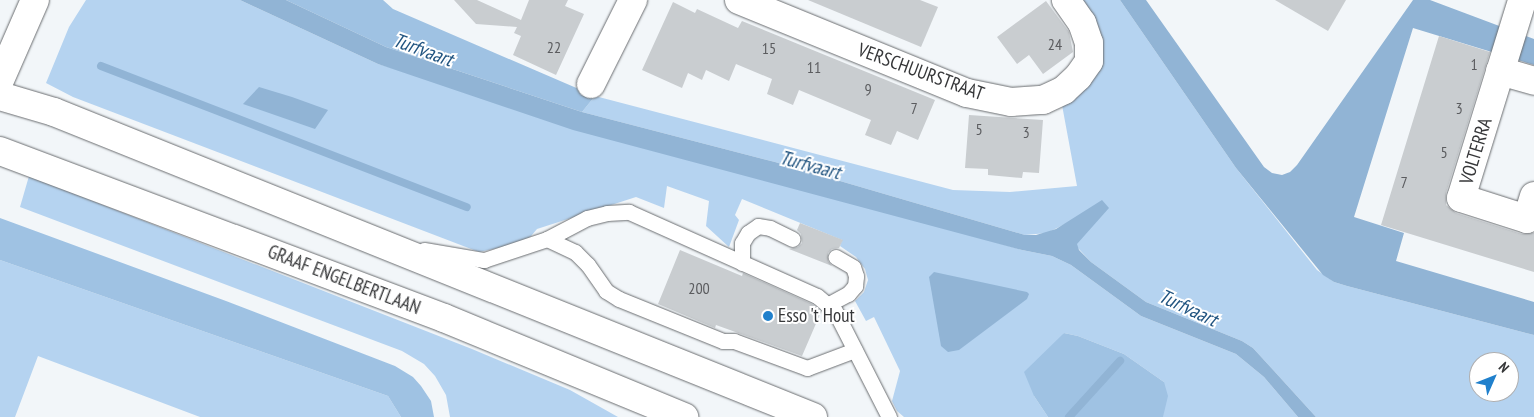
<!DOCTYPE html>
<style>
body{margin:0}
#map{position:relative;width:1534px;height:417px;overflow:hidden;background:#f2f6f9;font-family:"PT Sans Narrow",sans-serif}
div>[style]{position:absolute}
.green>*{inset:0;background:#b5d3f0}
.forest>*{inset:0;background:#9fc2e3}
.water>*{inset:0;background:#91b4d5}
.stream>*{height:8px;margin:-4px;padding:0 4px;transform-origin:4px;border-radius:4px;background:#91b4d5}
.building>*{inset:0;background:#c9cdd0}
.roads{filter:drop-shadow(0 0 1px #6a6d70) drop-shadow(0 0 1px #6a6d70)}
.service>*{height:15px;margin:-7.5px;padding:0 7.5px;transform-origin:7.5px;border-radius:7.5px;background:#fff}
.minor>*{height:28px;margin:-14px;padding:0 14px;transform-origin:14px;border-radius:14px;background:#fff}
.tertiary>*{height:28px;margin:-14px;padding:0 14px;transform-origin:14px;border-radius:14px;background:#fff}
.primary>*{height:28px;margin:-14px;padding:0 14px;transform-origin:14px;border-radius:14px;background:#fff}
.dots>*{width:14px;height:14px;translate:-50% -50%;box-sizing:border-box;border:2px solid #fff;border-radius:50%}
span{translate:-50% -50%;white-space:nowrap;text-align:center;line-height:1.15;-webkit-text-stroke:4px #fff;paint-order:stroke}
.number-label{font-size:16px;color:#5b5c5f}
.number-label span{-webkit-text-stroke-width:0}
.street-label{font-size:19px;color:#363739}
.poi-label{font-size:19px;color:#363739}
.left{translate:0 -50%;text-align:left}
.water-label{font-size:20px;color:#225581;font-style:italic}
.north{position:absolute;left:1469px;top:352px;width:50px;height:50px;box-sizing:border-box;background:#fff;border:1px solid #afafb0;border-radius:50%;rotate:46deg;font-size:14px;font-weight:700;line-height:20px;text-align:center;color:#363739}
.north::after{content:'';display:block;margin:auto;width:18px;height:22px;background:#2080cc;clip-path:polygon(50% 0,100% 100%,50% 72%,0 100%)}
</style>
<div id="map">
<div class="green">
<i style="clip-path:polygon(86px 0,240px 0,378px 64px,1022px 250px,1052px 256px,1071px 265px,1141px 316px,1236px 354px,1264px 377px,1298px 417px,1163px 417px,1164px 382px,1124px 354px,1078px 336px,1064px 333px,1034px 396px,1048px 417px,904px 417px,897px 411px,892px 401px,900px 371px,874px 317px,866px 321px,855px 301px,864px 292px,868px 280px,865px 269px,856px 257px,840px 246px,842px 240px,742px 199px,735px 215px,739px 220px,729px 247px,706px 226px,709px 201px,667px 186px,664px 208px,636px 197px,537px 229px,526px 242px,479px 252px,73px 97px,46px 83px,69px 27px)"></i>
<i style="clip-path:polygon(evenodd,1080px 0,1120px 0,1236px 168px,1317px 270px,1334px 282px,1347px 286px,1534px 335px,1534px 417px,1316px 417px,1253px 348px,1242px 341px,1146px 302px,1091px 262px,1077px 247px,1065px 224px,1047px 233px,1025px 235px,775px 162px,582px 112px,595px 96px,953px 190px,1010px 192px,1077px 186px,1062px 105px,1080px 94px,1091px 80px,1080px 0,1479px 362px,1509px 362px,1509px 392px,1479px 392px,1479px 362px)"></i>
<i style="clip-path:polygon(29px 176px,472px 349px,570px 390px,618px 417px,450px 417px,446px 395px,435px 376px,424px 364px,402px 351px,20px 207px)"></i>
<i style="clip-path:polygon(0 260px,388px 396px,401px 417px,200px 417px,38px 356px,15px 417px,0 417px)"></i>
</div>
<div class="forest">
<i style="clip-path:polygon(286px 0,383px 0,393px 9px,595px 96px,582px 112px,386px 47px)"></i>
<i style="clip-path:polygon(0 218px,226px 301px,395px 366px,413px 377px,421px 386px,431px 401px,434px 417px,401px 417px,388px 396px,0 260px)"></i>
<i style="clip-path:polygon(1064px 333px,1078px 336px,1124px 354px,1164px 382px,1168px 396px,1163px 417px,1048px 417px,1034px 396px,1024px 372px)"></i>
</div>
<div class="water">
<i style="clip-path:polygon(240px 0,286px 0,386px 47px,582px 112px,775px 162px,1025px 235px,1036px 235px,1056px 229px,1102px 200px,1109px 208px,1077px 244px,1079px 250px,1091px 262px,1146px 302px,1242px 341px,1253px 348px,1316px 417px,1298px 417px,1264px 377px,1236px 354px,1141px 316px,1071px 265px,1052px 256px,1022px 250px,573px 130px,378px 64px)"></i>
<i style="clip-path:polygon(1120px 0,1146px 0,1264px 167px,1272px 173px,1282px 175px,1290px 172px,1297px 165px,1413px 0,1430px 0,1534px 39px,1534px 65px,1413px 28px,1354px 217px,1404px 233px,1396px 261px,1534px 302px,1534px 335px,1347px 286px,1334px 282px,1323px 275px,1236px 168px)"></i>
<i style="clip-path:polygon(259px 87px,292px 97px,328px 110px,315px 129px,243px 104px)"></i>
<i style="clip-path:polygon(934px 272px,1027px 292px,1029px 294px,1027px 299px,959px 350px,948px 352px,941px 346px,929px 277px)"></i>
</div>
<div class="stream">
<i style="left:101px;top:66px;width:392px;rotate:21.1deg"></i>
<i style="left:1069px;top:417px;width:76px;rotate:-47.7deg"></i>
</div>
<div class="building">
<i style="clip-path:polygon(454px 0,477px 0,521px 20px,529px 0,568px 0,565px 6px,584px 14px,556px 75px,513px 55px,521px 36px,514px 33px,517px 27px,476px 24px)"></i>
<i style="clip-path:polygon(808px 0,920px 0,938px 7px,921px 47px)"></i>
<i style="clip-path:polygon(1275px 0,1346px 0,1328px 31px)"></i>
<i style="clip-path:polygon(1046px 1px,1069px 32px,1073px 52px,1043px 74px,1029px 55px,1017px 64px,997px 37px)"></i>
<i style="clip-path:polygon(673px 2px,695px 13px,697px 9px,738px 28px,742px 21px,935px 100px,918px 140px,897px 131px,891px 145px,865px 135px,871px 120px,799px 90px,793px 105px,767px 94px,772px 79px,736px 64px,729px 81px,706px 70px,702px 80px,688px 73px,682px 88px,642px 70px)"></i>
<i style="clip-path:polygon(1439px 36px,1490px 52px,1446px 193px,1446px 205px,1456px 213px,1522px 234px,1534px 233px,1534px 272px,1381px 225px)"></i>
<i style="clip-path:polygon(969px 115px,1043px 120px,1039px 173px,1023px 172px,1022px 178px,988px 175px,988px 169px,965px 168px)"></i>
<i style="clip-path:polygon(800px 223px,843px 240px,839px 248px,832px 249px,828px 253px,828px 261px,832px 266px,789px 249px,798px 247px,802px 243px,801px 234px,797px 230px)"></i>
<i style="clip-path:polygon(680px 250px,742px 276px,743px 273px,812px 304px,819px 310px,821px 312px,802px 356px,716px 325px,715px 328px,658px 304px)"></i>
</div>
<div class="roads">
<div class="service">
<i style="left:547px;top:239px;width:31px;rotate:25deg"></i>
<i style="left:575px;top:252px;width:18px;rotate:45deg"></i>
<i style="left:588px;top:265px;width:32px;rotate:55deg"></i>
<i style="left:606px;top:291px;width:15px;rotate:32deg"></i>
<i style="left:619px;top:299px;width:112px;rotate:22deg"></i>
<i style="left:723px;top:341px;width:11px"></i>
<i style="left:734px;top:341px;width:78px;rotate:20.3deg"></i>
<i style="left:807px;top:368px;width:51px;rotate:-20.6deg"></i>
<i style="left:424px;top:250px;width:61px;rotate:9.5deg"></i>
<i style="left:484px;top:260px;width:66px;rotate:-18.4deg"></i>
<i style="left:547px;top:239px;width:45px;rotate:-27.7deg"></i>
<i style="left:587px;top:218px;width:21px;rotate:-14deg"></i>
<i style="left:607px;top:213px;width:22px;rotate:-3deg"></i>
<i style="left:629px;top:212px;width:206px;rotate:24.1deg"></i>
<i style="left:817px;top:296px;width:23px;rotate:40deg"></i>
<i style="left:835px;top:311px;width:119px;rotate:63deg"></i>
<i style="left:742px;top:263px;width:20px;rotate:-90deg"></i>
<i style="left:742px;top:243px;width:12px;rotate:-59deg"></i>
<i style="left:748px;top:233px;width:12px;rotate:-35deg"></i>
<i style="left:758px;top:226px;width:12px;rotate:9deg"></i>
<i style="left:770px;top:228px;width:25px;rotate:26deg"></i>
<i style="left:827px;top:305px;width:24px;rotate:-28deg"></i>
<i style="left:848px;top:294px;width:11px;rotate:-49deg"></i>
<i style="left:855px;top:286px;width:10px;rotate:-84deg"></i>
<i style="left:856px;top:276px;width:9px;rotate:-108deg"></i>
<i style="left:853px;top:267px;width:20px;rotate:-150deg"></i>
</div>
<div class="minor">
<i style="left:739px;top:0;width:246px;rotate:22.2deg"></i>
<i style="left:967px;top:93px;width:45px;rotate:11.6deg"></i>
<i style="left:1011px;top:102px;width:32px;rotate:-4deg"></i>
<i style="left:1043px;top:100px;width:23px;rotate:-25deg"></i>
<i style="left:1064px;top:90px;width:19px;rotate:-43deg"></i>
<i style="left:1078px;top:77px;width:19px;rotate:-55deg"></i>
<i style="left:1089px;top:61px;width:18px;rotate:-90deg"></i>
<i style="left:1089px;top:43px;width:21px;rotate:-109deg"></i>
<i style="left:1082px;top:23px;width:28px;rotate:-125deg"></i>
<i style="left:1522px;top:1px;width:206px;rotate:107.2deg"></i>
<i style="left:1461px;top:198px;width:69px;rotate:17.7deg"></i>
<i style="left:1527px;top:219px;width:24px;rotate:-73deg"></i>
<i style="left:1500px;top:71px;width:35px;rotate:16deg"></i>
<i style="left:591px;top:84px;width:94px;rotate:-63.4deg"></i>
</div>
<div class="tertiary">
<i style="left:0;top:80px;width:87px;rotate:-66.4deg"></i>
</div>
<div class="primary">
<i style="left:0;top:96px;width:56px;rotate:16.5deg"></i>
<i style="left:54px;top:112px;width:818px;rotate:21.89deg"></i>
<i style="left:0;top:151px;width:474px;rotate:20.6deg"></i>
<i style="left:444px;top:318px;width:260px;rotate:22.4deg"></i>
</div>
</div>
<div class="dots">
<i style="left:768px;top:316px;background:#2080cc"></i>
</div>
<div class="number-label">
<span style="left:1055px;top:44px">24</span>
<span style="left:554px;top:47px">22</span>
<span style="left:769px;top:48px">15</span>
<span style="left:1474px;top:64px">1</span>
<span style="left:814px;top:67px">11</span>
<span style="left:868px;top:89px">9</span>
<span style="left:914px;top:108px">7</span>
<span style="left:1459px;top:108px">3</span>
<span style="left:979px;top:129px">5</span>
<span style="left:1026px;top:132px">3</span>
<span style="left:1444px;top:152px">5</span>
<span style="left:1404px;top:182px">7</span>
<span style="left:699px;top:288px">200</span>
</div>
<div class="street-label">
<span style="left:921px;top:72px;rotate:20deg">VERSCHUURSTRAAT</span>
<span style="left:1476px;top:151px;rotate:-73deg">VOLTERRA</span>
<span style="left:344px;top:280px;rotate:21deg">GRAAF ENGELBERTLAAN</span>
</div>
<div class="poi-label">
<span class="left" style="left:778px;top:316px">Esso 't Hout</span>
</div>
<div class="water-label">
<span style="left:423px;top:50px;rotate:20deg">Turfvaart</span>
<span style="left:810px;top:165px;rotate:15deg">Turfvaart</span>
<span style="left:1188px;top:308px;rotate:25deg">Turfvaart</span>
</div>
<div class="north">N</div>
</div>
